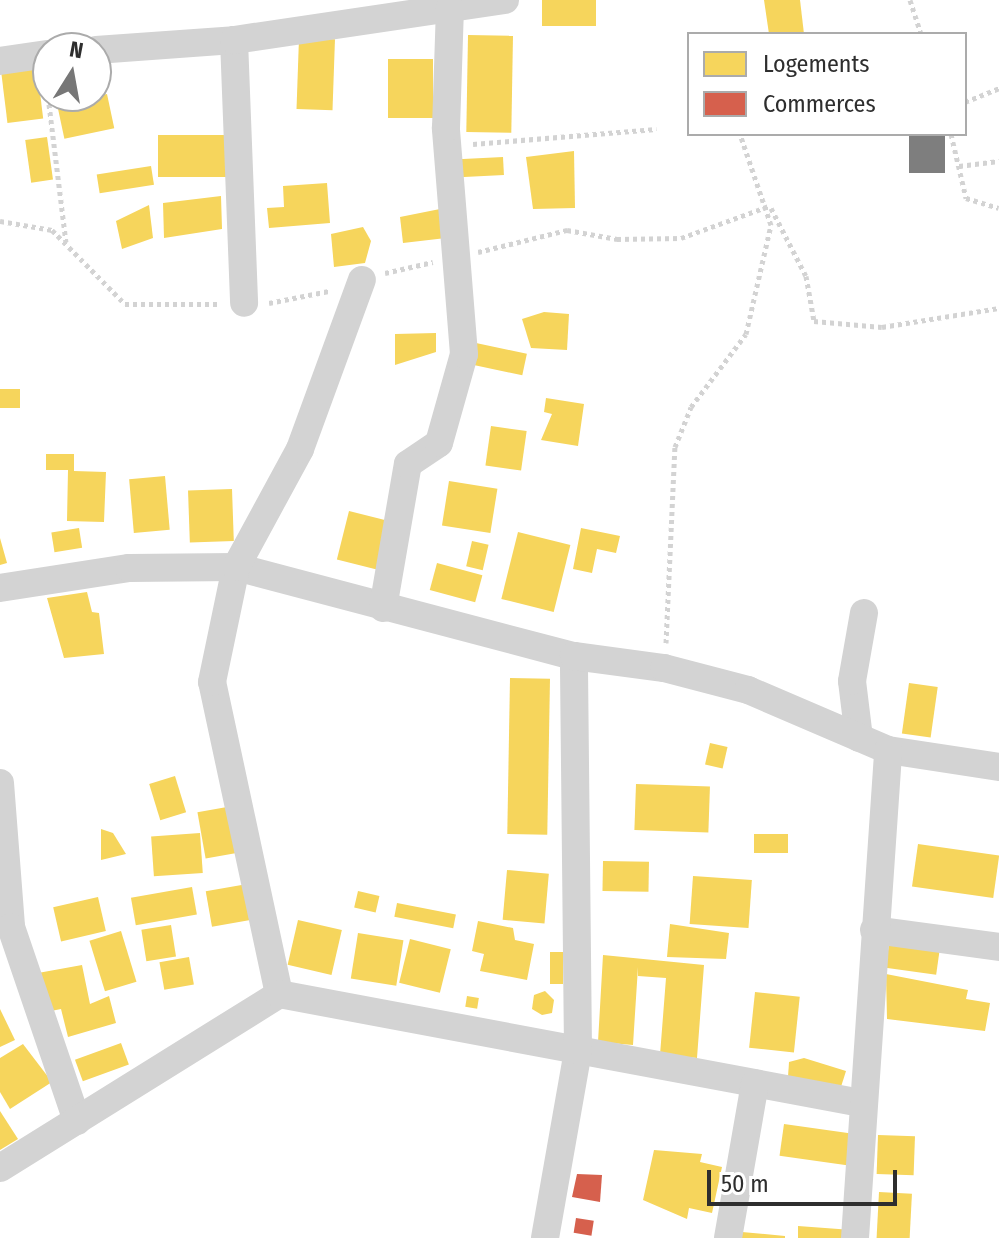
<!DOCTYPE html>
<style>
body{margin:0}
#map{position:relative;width:999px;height:1238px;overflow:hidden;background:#fff;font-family:"Fira Sans Condensed",sans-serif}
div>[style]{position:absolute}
.homes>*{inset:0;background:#f6d55c;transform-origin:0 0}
.shops>*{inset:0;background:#d6604d;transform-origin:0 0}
.building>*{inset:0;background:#7e7e7e;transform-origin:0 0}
.path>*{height:5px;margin-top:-2.5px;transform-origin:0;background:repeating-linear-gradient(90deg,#d3d3d3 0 4px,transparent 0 8px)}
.minor>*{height:28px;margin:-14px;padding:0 14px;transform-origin:14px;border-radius:14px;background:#d3d3d3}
span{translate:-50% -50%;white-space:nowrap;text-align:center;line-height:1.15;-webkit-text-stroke:8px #fff;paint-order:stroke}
.legend{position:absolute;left:687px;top:32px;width:280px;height:104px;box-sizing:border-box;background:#fff;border:2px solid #ababab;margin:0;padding:10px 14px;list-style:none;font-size:24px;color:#2e2e2e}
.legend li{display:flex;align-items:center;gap:16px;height:40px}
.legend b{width:40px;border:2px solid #ababab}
.north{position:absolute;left:32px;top:32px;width:80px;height:80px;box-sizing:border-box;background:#fff;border:2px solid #ababab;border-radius:50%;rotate:11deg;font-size:22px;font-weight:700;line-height:32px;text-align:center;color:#2e2e2e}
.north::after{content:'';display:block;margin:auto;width:28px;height:36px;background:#777;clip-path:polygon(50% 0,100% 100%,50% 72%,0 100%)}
.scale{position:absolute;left:707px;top:1170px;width:190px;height:36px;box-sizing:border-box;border:4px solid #2e2e2e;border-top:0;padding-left:10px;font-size:24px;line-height:28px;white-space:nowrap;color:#2e2e2e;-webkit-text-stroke:6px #fff;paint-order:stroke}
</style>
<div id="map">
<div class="homes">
<i style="left:542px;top:0;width:54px;height:26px"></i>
<i style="clip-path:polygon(764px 0,800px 0,804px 34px,769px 34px)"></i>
<i style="left:468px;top:35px;width:45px;height:97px;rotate:1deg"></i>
<i style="left:299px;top:38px;width:36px;height:71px;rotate:2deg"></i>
<i style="left:388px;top:59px;width:45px;height:59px"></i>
<i style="left:36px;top:60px;width:59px;height:36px;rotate:83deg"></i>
<i style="left:107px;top:94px;width:35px;height:51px;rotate:78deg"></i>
<i style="left:227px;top:135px;width:42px;height:69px;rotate:90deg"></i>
<i style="left:47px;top:137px;width:43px;height:22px;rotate:82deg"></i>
<i style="clip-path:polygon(574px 151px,575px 208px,533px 209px,526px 157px)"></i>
<i style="left:503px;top:157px;width:18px;height:45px;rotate:87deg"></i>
<i style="left:151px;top:166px;width:19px;height:55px;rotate:81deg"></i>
<i style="clip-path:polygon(327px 183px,330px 223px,269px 228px,267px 208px,284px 207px,283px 186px)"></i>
<i style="clip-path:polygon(221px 196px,222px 229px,164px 238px,163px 203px)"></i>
<i style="clip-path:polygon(149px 205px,153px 238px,122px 249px,116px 221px)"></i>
<i style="clip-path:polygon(440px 209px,446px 238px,403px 243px,400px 217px)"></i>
<i style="clip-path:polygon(363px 227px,371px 241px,365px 263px,334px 267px,331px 234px)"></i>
<i style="clip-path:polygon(544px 312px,569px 314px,567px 350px,531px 348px,522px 319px)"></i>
<i style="clip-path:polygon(436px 333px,436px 352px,395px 365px,395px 334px)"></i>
<i style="left:476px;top:343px;width:52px;height:22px;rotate:12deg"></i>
<i style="left:0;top:389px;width:20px;height:19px"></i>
<i style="clip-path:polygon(546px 398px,584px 404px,578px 446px,541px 440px,552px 414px,544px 412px)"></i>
<i style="left:491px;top:426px;width:36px;height:40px;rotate:8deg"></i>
<i style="clip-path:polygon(46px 454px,74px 454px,74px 471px,106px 472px,104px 522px,67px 521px,68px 470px,46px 470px)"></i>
<i style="left:165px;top:476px;width:54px;height:36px;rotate:85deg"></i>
<i style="left:449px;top:481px;width:49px;height:45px;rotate:9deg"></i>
<i style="left:232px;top:489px;width:52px;height:44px;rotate:88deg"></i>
<i style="left:349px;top:511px;width:41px;height:50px;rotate:14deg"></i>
<i style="left:79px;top:528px;width:20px;height:28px;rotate:81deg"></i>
<i style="clip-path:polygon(581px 528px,620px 536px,616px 553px,597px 549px,592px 573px,573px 569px)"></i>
<i style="left:518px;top:532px;width:54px;height:69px;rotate:14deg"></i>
<i style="clip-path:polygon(0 538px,7px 563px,0 565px)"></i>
<i style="left:472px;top:541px;width:17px;height:26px;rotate:13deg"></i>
<i style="left:437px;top:563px;width:47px;height:28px;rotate:15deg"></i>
<i style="clip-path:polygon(87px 592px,92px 612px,99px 613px,104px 654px,64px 658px,47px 598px)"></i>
<i style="left:510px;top:678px;width:40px;height:156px;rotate:1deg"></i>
<i style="left:909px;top:683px;width:29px;height:51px;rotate:8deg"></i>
<i style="left:710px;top:743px;width:18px;height:22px;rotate:13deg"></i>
<i style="left:175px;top:776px;width:38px;height:27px;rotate:73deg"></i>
<i style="left:636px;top:784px;width:74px;height:46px;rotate:2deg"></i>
<i style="left:227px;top:807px;width:47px;height:30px;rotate:80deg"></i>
<i style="clip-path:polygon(101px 829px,113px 833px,126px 854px,101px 860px)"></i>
<i style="left:200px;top:833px;width:40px;height:49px;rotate:86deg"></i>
<i style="left:754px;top:834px;width:34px;height:19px"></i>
<i style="left:918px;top:844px;width:82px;height:43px;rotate:8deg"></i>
<i style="left:603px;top:861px;width:46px;height:30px;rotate:1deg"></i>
<i style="left:507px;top:870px;width:42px;height:50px;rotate:5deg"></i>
<i style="left:693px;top:876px;width:59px;height:48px;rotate:4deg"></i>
<i style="left:253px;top:883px;width:36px;height:48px;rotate:80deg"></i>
<i style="left:192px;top:887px;width:28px;height:62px;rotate:80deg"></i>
<i style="left:358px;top:891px;width:22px;height:17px;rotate:13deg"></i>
<i style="left:98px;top:897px;width:35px;height:46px;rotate:77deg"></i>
<i style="left:397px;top:903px;width:60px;height:14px;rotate:11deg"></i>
<i style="left:298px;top:920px;width:45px;height:46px;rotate:13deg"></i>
<i style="clip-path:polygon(478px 921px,513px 928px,515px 940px,534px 944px,527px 980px,480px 971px,484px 954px,472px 951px)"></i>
<i style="clip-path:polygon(670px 924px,729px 933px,726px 959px,667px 957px)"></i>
<i style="left:171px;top:925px;width:32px;height:30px;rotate:81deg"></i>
<i style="left:121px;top:931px;width:53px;height:33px;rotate:73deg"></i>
<i style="left:358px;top:933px;width:46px;height:46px;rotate:9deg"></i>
<i style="left:410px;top:939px;width:42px;height:45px;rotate:14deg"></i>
<i style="left:889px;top:944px;width:51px;height:24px;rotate:8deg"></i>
<i style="left:550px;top:952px;width:13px;height:32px"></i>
<i style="clip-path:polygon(603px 955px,704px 965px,697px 1058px,660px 1055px,666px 978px,638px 976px,638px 967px,633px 1045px,598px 1042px)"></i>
<i style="left:189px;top:957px;width:28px;height:30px;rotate:80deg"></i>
<i style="clip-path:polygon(82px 965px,90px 1004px,109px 996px,116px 1023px,68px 1037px,61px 1009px,46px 1012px,38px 973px)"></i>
<i style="clip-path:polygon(886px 974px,968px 990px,966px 999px,990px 1003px,985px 1031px,887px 1019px)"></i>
<i style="clip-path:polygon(545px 991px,554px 1000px,552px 1013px,542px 1015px,532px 1009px,534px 995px)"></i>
<i style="left:755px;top:992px;width:45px;height:56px;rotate:6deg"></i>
<i style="left:467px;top:996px;width:12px;height:11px;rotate:9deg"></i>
<i style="clip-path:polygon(0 1009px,15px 1040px,0 1047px)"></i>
<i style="left:121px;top:1043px;width:23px;height:49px;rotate:70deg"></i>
<i style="clip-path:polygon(23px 1044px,52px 1082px,10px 1109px,0 1092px,0 1058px)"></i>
<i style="clip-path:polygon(804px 1058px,846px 1071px,840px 1090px,788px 1077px,789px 1062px)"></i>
<i style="clip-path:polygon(0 1111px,18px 1139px,0 1150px)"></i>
<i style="left:784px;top:1124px;width:68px;height:32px;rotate:8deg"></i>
<i style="left:878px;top:1135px;width:37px;height:39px;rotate:2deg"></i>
<i style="clip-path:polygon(654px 1150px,702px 1154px,700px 1162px,722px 1167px,712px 1213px,689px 1208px,687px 1219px,643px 1200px)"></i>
<i style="left:879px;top:1192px;width:33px;height:46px;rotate:3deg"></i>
<i style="clip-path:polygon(798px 1226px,852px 1230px,852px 1238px,798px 1238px)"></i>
<i style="clip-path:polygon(742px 1232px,785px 1236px,785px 1238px,741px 1238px)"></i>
</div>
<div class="shops">
<i style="clip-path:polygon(577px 1174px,602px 1175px,600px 1202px,572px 1197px)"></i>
<i style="left:576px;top:1218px;width:18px;height:15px;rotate:9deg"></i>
</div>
<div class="building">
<i style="left:909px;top:134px;width:36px;height:39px"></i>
</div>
<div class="path">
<i style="left:910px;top:0;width:36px;rotate:72deg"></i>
<i style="left:47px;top:79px;width:13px;rotate:86deg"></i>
<i style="left:48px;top:96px;width:147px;rotate:83deg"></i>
<i style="left:965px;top:102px;width:37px;rotate:-22deg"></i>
<i style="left:951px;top:134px;width:66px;rotate:76.8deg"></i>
<i style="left:966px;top:198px;width:34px;rotate:17deg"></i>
<i style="left:473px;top:144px;width:184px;rotate:-4.7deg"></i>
<i style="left:959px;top:166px;width:40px;rotate:-7.1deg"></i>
<i style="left:771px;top:208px;width:76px;rotate:62.8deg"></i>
<i style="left:806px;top:276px;width:46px;rotate:79.9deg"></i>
<i style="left:814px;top:321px;width:68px;rotate:5deg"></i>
<i style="left:882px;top:327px;width:119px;rotate:-9.2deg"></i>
<i style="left:0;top:221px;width:53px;rotate:9.8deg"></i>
<i style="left:52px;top:230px;width:104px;rotate:45.4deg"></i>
<i style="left:125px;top:304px;width:94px"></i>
<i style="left:478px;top:252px;width:92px;rotate:-13.9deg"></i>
<i style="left:567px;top:230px;width:51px;rotate:10.2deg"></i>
<i style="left:617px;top:239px;width:64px;rotate:-0.9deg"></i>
<i style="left:681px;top:238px;width:94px;rotate:-20deg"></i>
<i style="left:385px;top:273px;width:49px;rotate:-12.9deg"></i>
<i style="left:269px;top:303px;width:61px;rotate:-11.3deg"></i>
<i style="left:666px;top:643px;width:196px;rotate:-87.4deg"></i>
<i style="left:675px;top:447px;width:43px;rotate:-68.2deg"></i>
<i style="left:691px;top:407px;width:91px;rotate:-53deg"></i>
<i style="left:746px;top:334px;width:112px;rotate:-77.1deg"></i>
<i style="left:771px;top:225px;width:96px;rotate:-108.8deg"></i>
</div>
<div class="minor">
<i style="left:234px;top:40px;width:263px;rotate:87.8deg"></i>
<i style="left:96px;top:50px;width:138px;rotate:-4.1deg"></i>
<i style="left:234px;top:40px;width:274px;rotate:-8.4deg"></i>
<i style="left:0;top:61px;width:49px;rotate:-8.3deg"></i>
<i style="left:0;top:588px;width:131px;rotate:-8.8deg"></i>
<i style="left:129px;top:568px;width:107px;rotate:-0.5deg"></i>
<i style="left:236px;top:567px;width:350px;rotate:14.8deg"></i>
<i style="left:383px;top:608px;width:146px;rotate:-80.2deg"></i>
<i style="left:408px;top:464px;width:37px;rotate:-34deg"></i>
<i style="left:439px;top:443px;width:92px;rotate:-74.3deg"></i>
<i style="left:464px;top:354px;width:227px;rotate:-94.6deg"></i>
<i style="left:446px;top:128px;width:120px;rotate:-88.1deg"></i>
<i style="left:859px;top:738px;width:57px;rotate:-97deg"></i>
<i style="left:852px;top:681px;width:69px;rotate:-80deg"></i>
<i style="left:0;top:783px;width:144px;rotate:85.6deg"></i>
<i style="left:11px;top:927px;width:205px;rotate:71.2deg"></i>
<i style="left:874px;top:930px;width:126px;rotate:7.7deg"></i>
<i style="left:279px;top:994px;width:319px;rotate:-102.1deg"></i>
<i style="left:212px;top:682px;width:117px;rotate:-78.2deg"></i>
<i style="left:236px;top:567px;width:134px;rotate:-61.5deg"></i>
<i style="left:300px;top:449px;width:180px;rotate:-69.9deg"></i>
<i style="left:0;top:1168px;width:329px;rotate:-31.9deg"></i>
<i style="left:279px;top:994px;width:592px;rotate:10.61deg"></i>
<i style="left:545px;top:1238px;width:191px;rotate:-80deg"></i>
<i style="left:578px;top:1050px;width:394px;rotate:-90.6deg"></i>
<i style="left:574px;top:656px;width:91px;rotate:7.6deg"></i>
<i style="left:664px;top:668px;width:87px;rotate:14.7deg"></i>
<i style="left:748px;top:690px;width:152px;rotate:23.2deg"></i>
<i style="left:888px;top:750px;width:112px;rotate:8.7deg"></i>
<i style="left:728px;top:1238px;width:157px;rotate:-80.1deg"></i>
<i style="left:855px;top:1238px;width:489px;rotate:-86.1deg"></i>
</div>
<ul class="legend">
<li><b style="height:22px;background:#f6d55c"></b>Logements</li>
<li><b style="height:22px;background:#d6604d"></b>Commerces</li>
</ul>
<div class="north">N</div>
<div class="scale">50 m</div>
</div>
